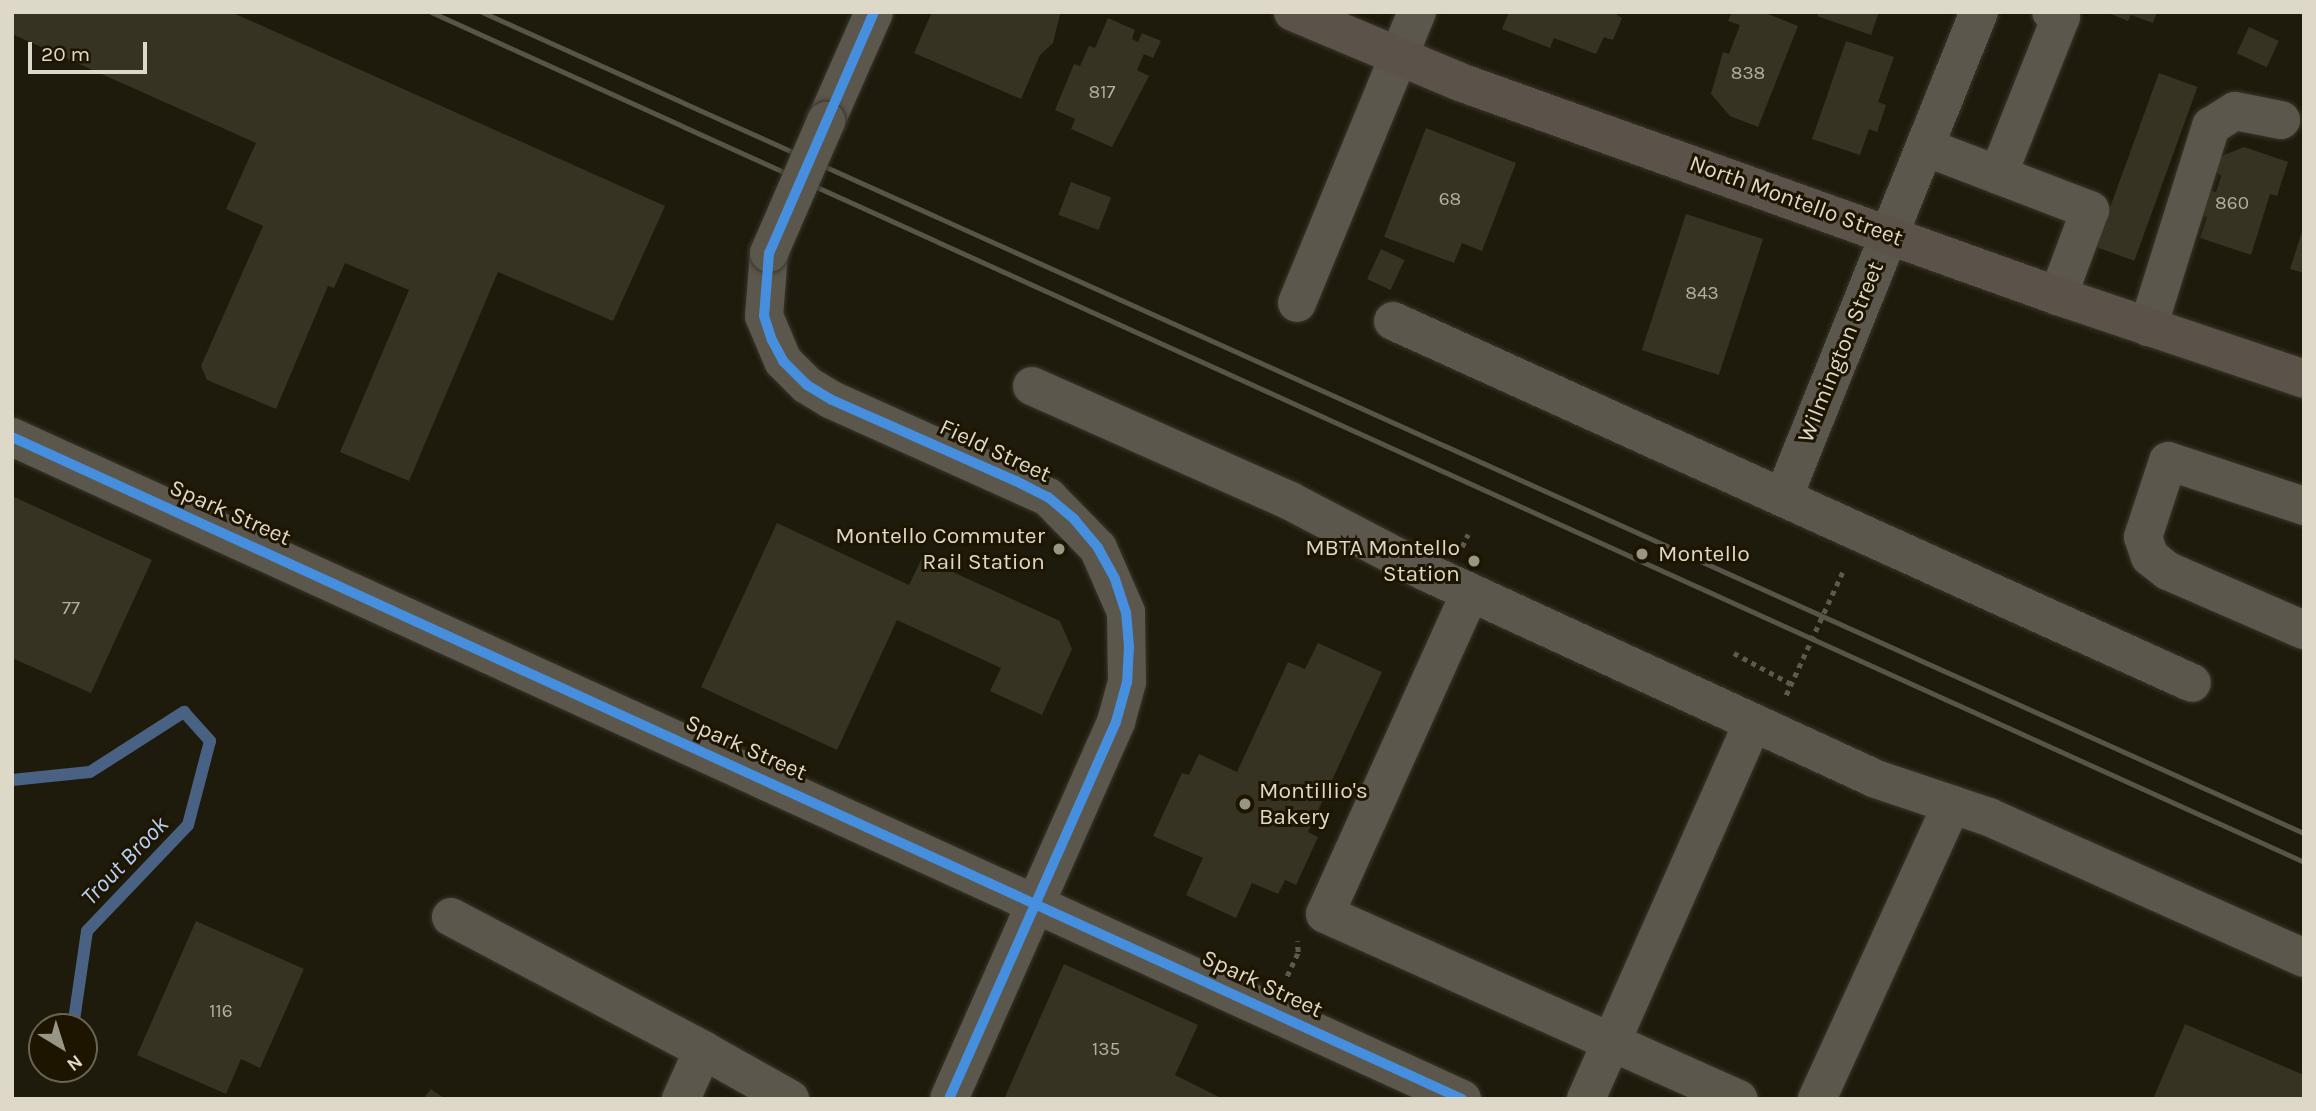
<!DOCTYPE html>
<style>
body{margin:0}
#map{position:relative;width:2316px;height:1111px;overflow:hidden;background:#1f1b0c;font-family:Karla,sans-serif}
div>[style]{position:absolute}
.stream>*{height:12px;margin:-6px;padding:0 6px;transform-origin:6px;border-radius:6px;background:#496283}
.building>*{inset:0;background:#373322;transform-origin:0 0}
.path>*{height:4.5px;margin-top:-2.25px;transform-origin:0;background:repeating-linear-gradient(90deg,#5c594e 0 5px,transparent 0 10px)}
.roads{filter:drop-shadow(0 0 2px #38352b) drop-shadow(0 0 2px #38352b)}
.minor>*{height:38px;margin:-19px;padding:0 19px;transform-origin:19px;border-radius:19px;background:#5b574d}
.major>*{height:38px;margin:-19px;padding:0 19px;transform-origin:19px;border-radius:19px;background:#5b534a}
.rail>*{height:5px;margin:-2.5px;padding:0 2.5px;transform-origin:2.5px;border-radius:2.5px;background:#575448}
.bridges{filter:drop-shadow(0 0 2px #38352b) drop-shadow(0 0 2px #38352b)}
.minor-bridge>*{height:38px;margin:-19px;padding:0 19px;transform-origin:19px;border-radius:19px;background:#5b574d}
.cycleway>*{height:10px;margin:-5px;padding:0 5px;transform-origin:5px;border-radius:5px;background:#468fdf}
.dots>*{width:19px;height:19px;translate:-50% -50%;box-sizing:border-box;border:4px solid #1d1500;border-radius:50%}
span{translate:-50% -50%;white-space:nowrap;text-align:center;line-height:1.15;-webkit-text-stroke:6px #1d1500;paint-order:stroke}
.number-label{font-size:19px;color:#b4af9e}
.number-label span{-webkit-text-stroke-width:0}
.street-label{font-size:23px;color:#ddd8c8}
.poi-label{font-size:23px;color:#ddd8c8}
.right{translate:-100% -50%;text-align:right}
.left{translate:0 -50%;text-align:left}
.water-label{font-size:24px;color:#b4d0f5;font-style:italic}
.frame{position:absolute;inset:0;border:14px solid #ddd8c8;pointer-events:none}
.north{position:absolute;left:28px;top:1013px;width:70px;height:70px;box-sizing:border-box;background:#1d1500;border:2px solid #6a6350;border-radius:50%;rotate:142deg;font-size:19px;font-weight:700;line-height:28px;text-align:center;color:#ddd8c8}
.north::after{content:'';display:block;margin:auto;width:24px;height:32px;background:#9a9686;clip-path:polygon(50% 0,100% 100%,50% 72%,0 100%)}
.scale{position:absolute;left:28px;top:42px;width:119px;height:32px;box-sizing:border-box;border:4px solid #ddd8c8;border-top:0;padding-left:9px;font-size:21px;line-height:24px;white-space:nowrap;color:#ddd8c8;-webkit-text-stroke:5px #1d1500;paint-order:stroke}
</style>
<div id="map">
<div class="stream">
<i style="left:12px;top:780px;width:78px;rotate:-5.9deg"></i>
<i style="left:90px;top:772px;width:112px;rotate:-32.6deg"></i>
<i style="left:184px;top:712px;width:39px;rotate:48deg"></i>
<i style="left:210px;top:741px;width:87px;rotate:104.7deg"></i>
<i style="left:188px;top:825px;width:146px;rotate:133.6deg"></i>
<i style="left:87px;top:931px;width:97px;rotate:98.3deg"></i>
</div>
<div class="building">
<i style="clip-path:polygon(12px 12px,231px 12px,665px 206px,613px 321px,498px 272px,409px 481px,340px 452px,409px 290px,345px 263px,334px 288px,328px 286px,276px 409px,207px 380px,201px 366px,263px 226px,226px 209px,256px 143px,12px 34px)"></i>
<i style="clip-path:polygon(932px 12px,1060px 12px,1060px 14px,1053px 43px,1040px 55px,1021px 99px,914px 53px)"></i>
<i style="clip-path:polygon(1509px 12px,1613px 12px,1622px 18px,1613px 40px,1604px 37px,1596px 54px,1554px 38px,1550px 48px,1502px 29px)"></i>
<i style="clip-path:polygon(1732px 12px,1763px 12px,1798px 26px,1758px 127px,1730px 116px,1711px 94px,1723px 52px,1729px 54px,1740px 25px,1728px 21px)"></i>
<i style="clip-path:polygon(1819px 12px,1879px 12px,1871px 35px,1817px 16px)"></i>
<i style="clip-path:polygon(2106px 12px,2157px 12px,2153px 23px,2131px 15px,2128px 21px)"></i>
<i style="clip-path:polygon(1108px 18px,1135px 30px,1132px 39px,1138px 42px,1142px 33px,1161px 41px,1153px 58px,1144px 54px,1137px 70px,1149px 76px,1112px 147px,1071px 129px,1075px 119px,1055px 110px,1074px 64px,1080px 66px,1089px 46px,1095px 48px)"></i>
<i style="left:2249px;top:27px;width:33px;height:29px;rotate:25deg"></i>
<i style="clip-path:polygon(1846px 41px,1894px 57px,1878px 102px,1886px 105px,1877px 132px,1869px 129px,1860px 155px,1812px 139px)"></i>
<i style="left:2159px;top:73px;width:41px;height:185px;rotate:20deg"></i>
<i style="clip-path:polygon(1426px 128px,1516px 163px,1482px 251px,1462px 243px,1454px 263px,1384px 237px)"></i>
<i style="clip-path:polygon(2244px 147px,2288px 162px,2277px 196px,2270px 194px,2251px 255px,2200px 238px,2207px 217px,2194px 212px,2201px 188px,2216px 192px,2221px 176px,2216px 171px,2219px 157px)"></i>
<i style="left:1071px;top:182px;width:43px;height:35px;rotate:21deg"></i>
<i style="left:1686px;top:214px;width:81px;height:143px;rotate:18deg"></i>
<i style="clip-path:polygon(2303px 229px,2304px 230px,2304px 273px,2290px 269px)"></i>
<i style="left:1381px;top:249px;width:26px;height:33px;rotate:25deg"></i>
<i style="clip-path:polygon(12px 496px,152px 560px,91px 693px,12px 658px)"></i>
<i style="clip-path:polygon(777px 523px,909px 585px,922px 558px,1060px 621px,1072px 649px,1042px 715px,990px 691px,1001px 668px,897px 620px,837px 750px,701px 687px)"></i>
<i style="clip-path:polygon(1318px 643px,1382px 672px,1308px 832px,1318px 837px,1296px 885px,1285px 880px,1278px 894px,1252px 883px,1236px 918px,1186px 895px,1203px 858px,1153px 836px,1182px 773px,1189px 775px,1199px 754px,1237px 772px,1288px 662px,1305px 669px)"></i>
<i style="clip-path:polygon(196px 921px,304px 969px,260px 1068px,241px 1059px,226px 1094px,137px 1055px)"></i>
<i style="clip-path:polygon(1064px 964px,1198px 1025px,1175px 1075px,1223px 1099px,1004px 1099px)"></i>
<i style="clip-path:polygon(2185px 1024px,2304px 1075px,2304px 1099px,2153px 1099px)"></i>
<i style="clip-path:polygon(431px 1089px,445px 1099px,423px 1099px)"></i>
</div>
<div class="path">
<i style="left:1462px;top:547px;width:14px;rotate:-65deg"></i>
<i style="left:1734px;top:653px;width:65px;rotate:28.5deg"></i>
<i style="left:1786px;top:695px;width:139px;rotate:-65.3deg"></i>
<i style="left:1287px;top:976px;width:26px;rotate:-65deg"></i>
<i style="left:1298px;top:952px;width:11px;rotate:-95deg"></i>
</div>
<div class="roads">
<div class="minor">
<i style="left:826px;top:121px;width:119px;rotate:-66.2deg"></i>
<i style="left:1925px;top:147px;width:177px;rotate:20.9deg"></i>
<i style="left:2090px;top:210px;width:92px;rotate:110.4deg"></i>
<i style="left:1998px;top:175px;width:170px;rotate:-68.3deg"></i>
<i style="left:2061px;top:17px;width:11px;rotate:-153deg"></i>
<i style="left:769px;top:253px;width:63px;rotate:94.5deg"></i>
<i style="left:764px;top:316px;width:49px;rotate:67.1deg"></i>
<i style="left:783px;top:361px;width:34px;rotate:45deg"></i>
<i style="left:807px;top:385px;width:29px;rotate:31deg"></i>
<i style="left:832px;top:400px;width:237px;rotate:24.2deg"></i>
<i style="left:1048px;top:497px;width:71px;rotate:45.6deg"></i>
<i style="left:1098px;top:548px;width:70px;rotate:66.4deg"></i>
<i style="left:1126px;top:612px;width:70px;rotate:89.2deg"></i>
<i style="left:1127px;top:682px;width:41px;rotate:105.4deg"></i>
<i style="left:1116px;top:722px;width:412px;rotate:113.9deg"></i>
<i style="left:1297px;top:303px;width:315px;rotate:-67.6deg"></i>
<i style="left:1393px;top:321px;width:877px;rotate:24.37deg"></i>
<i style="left:2148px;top:327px;width:211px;rotate:-72.6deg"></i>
<i style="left:2211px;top:126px;width:28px;rotate:-32deg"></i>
<i style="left:2235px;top:111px;width:47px;rotate:11.1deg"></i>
<i style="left:1032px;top:386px;width:282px;rotate:24deg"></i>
<i style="left:1290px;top:501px;width:153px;rotate:27.6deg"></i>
<i style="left:1426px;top:572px;width:495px;rotate:24.7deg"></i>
<i style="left:1876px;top:779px;width:119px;rotate:18.6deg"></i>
<i style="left:1989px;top:817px;width:345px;rotate:24.1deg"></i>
<i style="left:12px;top:437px;width:1594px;rotate:24.54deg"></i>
<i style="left:1783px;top:498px;width:524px;rotate:-68.04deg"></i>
<i style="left:2304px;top:506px;width:143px;rotate:-161.7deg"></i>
<i style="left:2168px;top:461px;width:80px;rotate:108.2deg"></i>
<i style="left:2143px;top:537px;width:21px;rotate:71deg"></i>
<i style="left:2150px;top:557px;width:23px;rotate:38deg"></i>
<i style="left:2168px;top:571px;width:148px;rotate:23.5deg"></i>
<i style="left:1470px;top:593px;width:352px;rotate:114.3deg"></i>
<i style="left:1325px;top:914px;width:453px;rotate:24.1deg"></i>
<i style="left:451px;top:917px;width:285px;rotate:27.8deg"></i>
<i style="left:681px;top:1099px;width:54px;rotate:-65.8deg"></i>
<i style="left:703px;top:1050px;width:100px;rotate:29.4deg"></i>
<i style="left:1586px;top:1099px;width:411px;rotate:-66.1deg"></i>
<i style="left:1817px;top:1099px;width:324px;rotate:-65.4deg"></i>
</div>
<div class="major">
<i style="left:1293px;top:12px;width:181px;rotate:22.7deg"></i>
<i style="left:1460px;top:82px;width:635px;rotate:19.69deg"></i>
<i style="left:2058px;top:296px;width:260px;rotate:18.6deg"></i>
</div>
</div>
<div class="rail">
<i style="left:431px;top:12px;width:2057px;rotate:24.41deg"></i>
<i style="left:482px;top:12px;width:1998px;rotate:24.26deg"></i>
</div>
<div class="bridges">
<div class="minor-bridge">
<i style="left:769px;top:253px;width:144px;rotate:-66.6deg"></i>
</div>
</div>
<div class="cycleway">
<i style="left:874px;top:12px;width:263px;rotate:113.5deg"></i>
<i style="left:769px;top:253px;width:63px;rotate:94.5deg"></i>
<i style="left:764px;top:316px;width:25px;rotate:72deg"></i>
<i style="left:772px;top:340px;width:24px;rotate:62deg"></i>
<i style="left:783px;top:361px;width:34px;rotate:45deg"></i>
<i style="left:807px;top:385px;width:29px;rotate:31deg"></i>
<i style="left:832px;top:400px;width:201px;rotate:23.8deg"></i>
<i style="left:1016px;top:481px;width:36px;rotate:27deg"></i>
<i style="left:1048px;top:497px;width:34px;rotate:40deg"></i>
<i style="left:1074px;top:519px;width:38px;rotate:50deg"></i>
<i style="left:1098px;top:548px;width:35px;rotate:61deg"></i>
<i style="left:1115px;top:579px;width:35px;rotate:72deg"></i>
<i style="left:1126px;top:612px;width:34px;rotate:85deg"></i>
<i style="left:1129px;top:646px;width:36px;rotate:93deg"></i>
<i style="left:1127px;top:682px;width:41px;rotate:105.4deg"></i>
<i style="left:1116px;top:722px;width:412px;rotate:113.9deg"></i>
<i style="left:12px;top:437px;width:1594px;rotate:24.54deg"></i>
</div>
<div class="dots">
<i style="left:1059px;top:549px;background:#9a9686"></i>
<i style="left:1642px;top:554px;background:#9a9686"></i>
<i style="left:1474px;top:561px;background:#9a9686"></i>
<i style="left:1245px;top:804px;background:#9a9686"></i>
</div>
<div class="number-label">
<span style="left:1748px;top:74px">838</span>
<span style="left:1102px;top:93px">817</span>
<span style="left:1450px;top:200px">68</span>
<span style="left:2232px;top:204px">860</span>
<span style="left:1702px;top:294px">843</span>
<span style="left:71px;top:609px">77</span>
<span style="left:221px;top:1012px">116</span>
<span style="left:1106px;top:1050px">135</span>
</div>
<div class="street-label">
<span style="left:1796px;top:201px;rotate:20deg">North Montello Street</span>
<span style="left:1841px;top:352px;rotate:-68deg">Wilmington Street</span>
<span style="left:995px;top:451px;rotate:25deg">Field Street</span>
<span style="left:230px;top:513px;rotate:24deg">Spark Street</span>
<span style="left:746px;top:748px;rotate:24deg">Spark Street</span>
<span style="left:1262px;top:984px;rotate:25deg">Spark Street</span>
</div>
<div class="poi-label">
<span class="right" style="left:1045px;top:549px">Montello Commuter<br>Rail Station</span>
<span class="right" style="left:1460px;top:561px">MBTA Montello<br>Station</span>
<span class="left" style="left:1658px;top:554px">Montello</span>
<span class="left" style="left:1259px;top:804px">Montillio's<br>Bakery</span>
</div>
<div class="water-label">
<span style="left:125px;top:861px;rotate:-46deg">Trout Brook</span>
</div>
<div class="frame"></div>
<div class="north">N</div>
<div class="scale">20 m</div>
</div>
